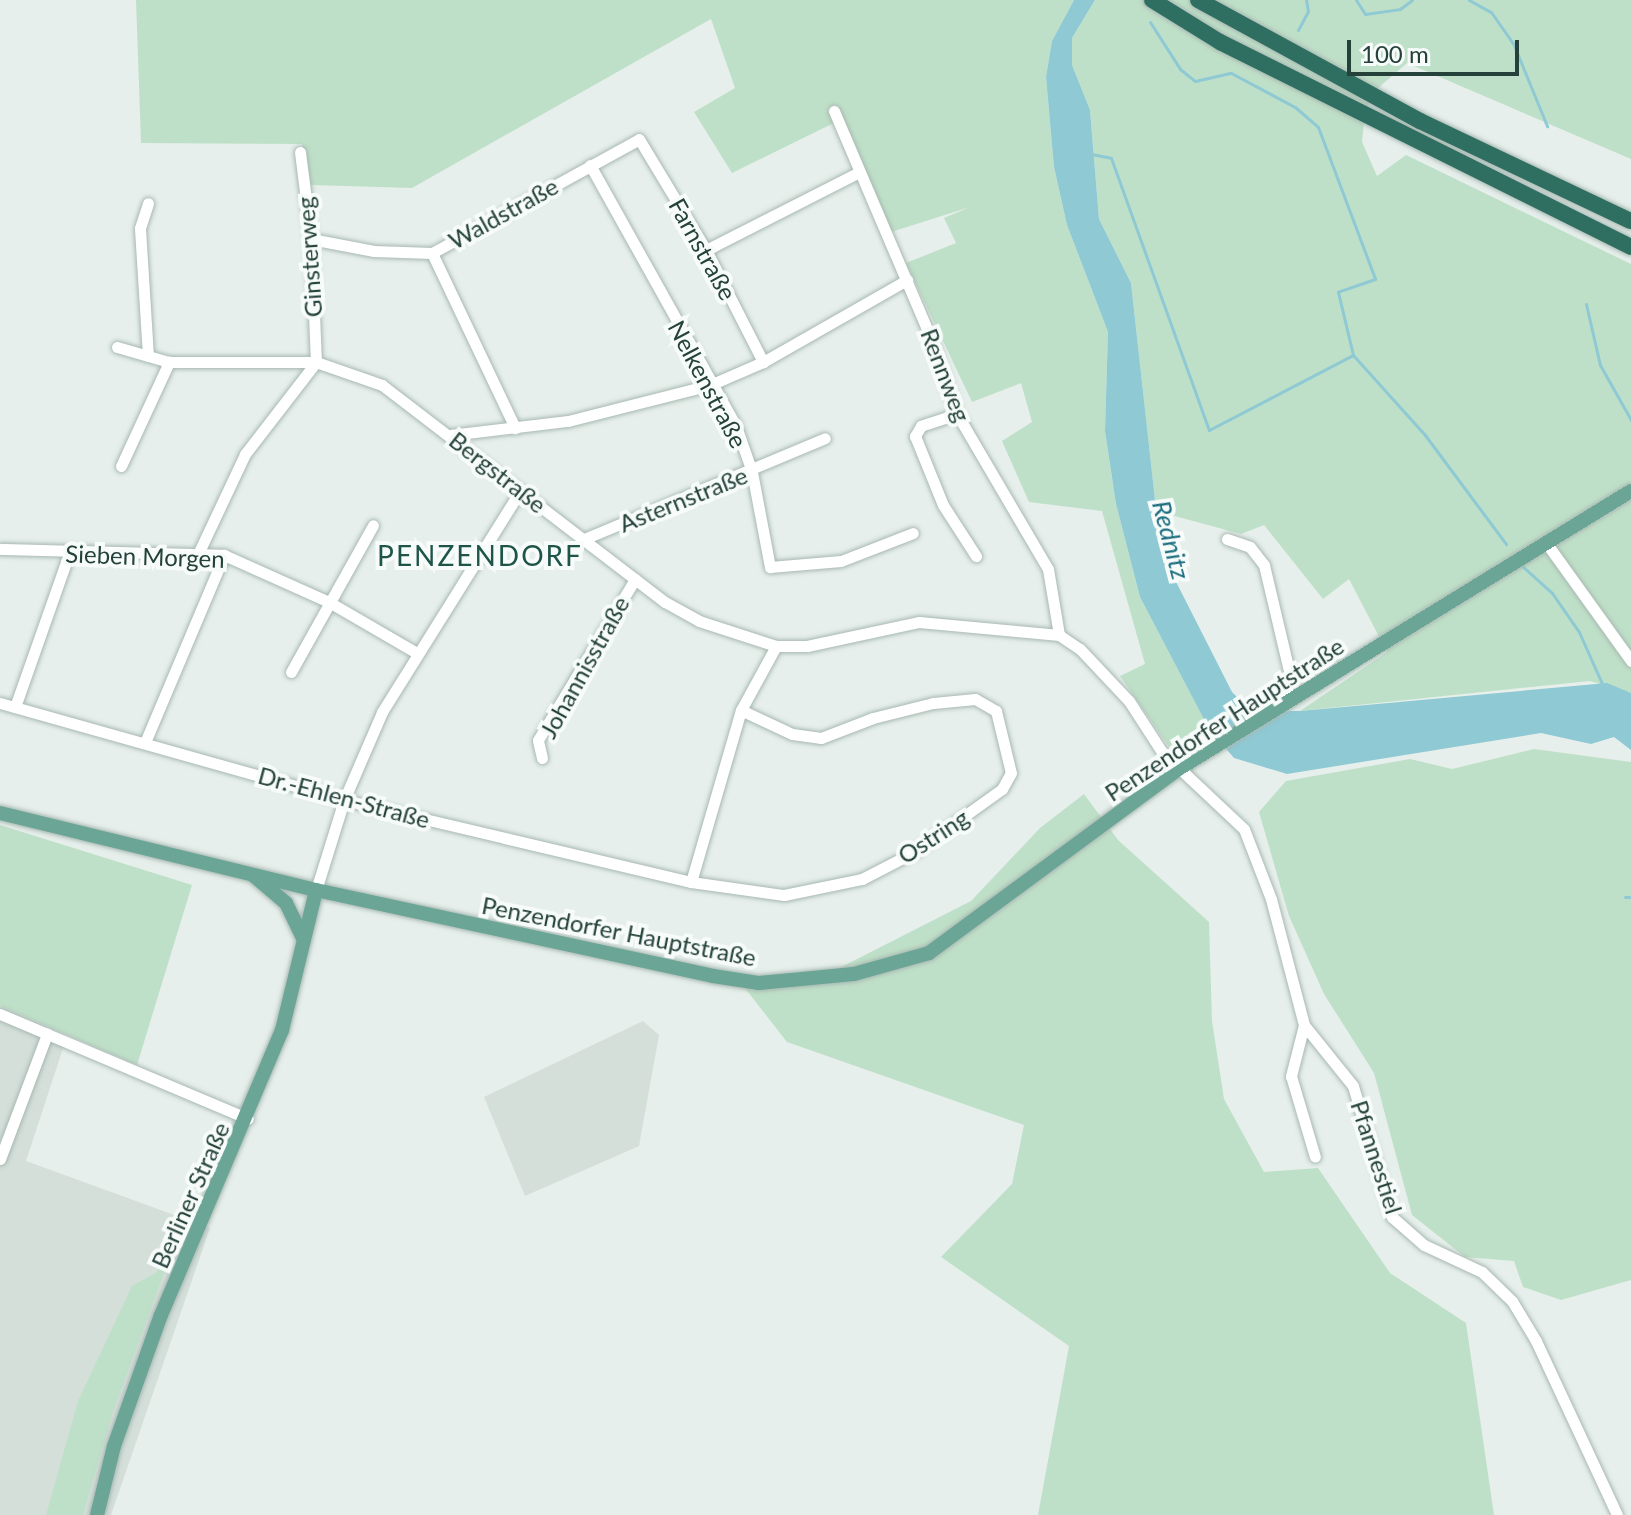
<!DOCTYPE html>
<meta charset="utf-8">
<style>
body{margin:0}
#map{position:relative;width:1631px;height:1515px;overflow:hidden;background:#e6efeb;font-family:Lato,sans-serif}
div>[style]{position:absolute}
.built>*{inset:0;background:#d4dfda}
.green>*{inset:0;background:#bfe0c8}
.water>*{inset:0;background:#8ec9d4}
.stream>*{height:3px;margin:-1.5px;padding:0 1.5px;transform-origin:1.5px;border-radius:1.5px;background:#8ec9d4}
.roads{filter:drop-shadow(0 0 2px #a8b8b2) drop-shadow(0 0 2px #a8b8b2)}
.minor>*{height:11px;margin:-5.5px;padding:0 5.5px;transform-origin:5.5px;border-radius:5.5px;background:#fff}
.major>*{height:14px;margin:-7px;padding:0 7px;transform-origin:7px;border-radius:7px;background:#6aa596}
.highway>*{height:16px;margin:-8px;padding:0 8px;transform-origin:8px;border-radius:8px;background:#2f6f62}
span{translate:-50% -50%;white-space:nowrap;text-align:center;line-height:1.15;-webkit-text-stroke:8px #f7fbf9;paint-order:stroke}
.street-label{font-size:24px;color:#24423a}
.water-label{font-size:26px;color:#1c6f80;font-style:italic}
.quarter-label{font-size:28px;color:#1f5548;letter-spacing:2px}
.scale{position:absolute;left:1347px;top:40px;width:172px;height:36px;box-sizing:border-box;border:4px solid #24423a;border-top:0;padding-left:10px;font-size:24px;line-height:28px;white-space:nowrap;color:#24423a;-webkit-text-stroke:6px #f7fbf9;paint-order:stroke}
</style>
<div id="map">
<div class="built">
<i style="clip-path:polygon(0 1006px,67px 1036px,26px 1161px,210px 1228px,111px 1515px,0 1515px)"></i>
<i style="clip-path:polygon(643px 1021px,659px 1035px,639px 1146px,525px 1196px,484px 1097px)"></i>
</div>
<div class="green">
<i style="clip-path:polygon(136px 0,1074px 0,1052px 41px,1046px 77px,1054px 167px,1067px 225px,1108px 332px,1105px 431px,1116px 504px,1140px 597px,1209px 729px,1172px 751px,1120px 676px,1145px 664px,1102px 511px,1029px 502px,1002px 441px,1032px 422px,1021px 383px,972px 402px,906px 263px,956px 243px,944px 218px,970px 207px,888px 233px,842px 119px,732px 173px,694px 112px,735px 88px,711px 19px,412px 188px,311px 185px,302px 144px,141px 143px)"></i>
<i style="clip-path:polygon(1095px 0,1631px 0,1631px 159px,1407px 63px,1378px 88px,1365px 112px,1362px 142px,1377px 176px,1406px 155px,1631px 264px,1631px 693px,1590px 681px,1300px 711px,1387px 652px,1349px 579px,1323px 599px,1264px 525px,1241px 534px,1171px 515px,1158px 527px,1131px 283px,1099px 219px,1090px 110px,1072px 65px,1072px 38px)"></i>
<i style="clip-path:polygon(1534px 749px,1631px 762px,1631px 1280px,1561px 1300px,1523px 1287px,1514px 1261px,1465px 1257px,1412px 1215px,1374px 1073px,1324px 994px,1289px 916px,1259px 812px,1286px 781px,1410px 759px,1452px 769px)"></i>
<i style="clip-path:polygon(1084px 794px,1118px 840px,1209px 922px,1212px 1021px,1224px 1099px,1264px 1172px,1318px 1168px,1390px 1273px,1466px 1323px,1494px 1515px,1038px 1515px,1069px 1346px,941px 1257px,1012px 1184px,1024px 1125px,787px 1042px,744px 987px,810px 983px,971px 901px,1040px 828px)"></i>
<i style="clip-path:polygon(0 825px,192px 885px,137px 1065px,0 1006px)"></i>
<i style="clip-path:polygon(193px 1169px,201px 1172px,113px 1412px,83px 1515px,46px 1515px,78px 1401px,132px 1286px,157px 1272px)"></i>
</div>
<div class="water">
<i style="clip-path:polygon(1074px 0,1095px 0,1072px 38px,1072px 65px,1090px 110px,1099px 219px,1131px 283px,1158px 527px,1171px 572px,1232px 692px,1243px 703px,1271px 711px,1300px 711px,1607px 683px,1631px 693px,1631px 750px,1614px 737px,1591px 744px,1541px 733px,1287px 774px,1234px 758px,1209px 729px,1140px 597px,1116px 504px,1105px 431px,1108px 332px,1067px 225px,1054px 167px,1046px 77px,1052px 41px)"></i>
</div>
<div class="stream">
<i style="left:1356px;top:0;width:17px;rotate:57deg"></i>
<i style="left:1365px;top:14px;width:35px;rotate:-8deg"></i>
<i style="left:1400px;top:9px;width:15px;rotate:-37deg"></i>
<i style="left:1469px;top:0;width:25px;rotate:29deg"></i>
<i style="left:1491px;top:12px;width:38px;rotate:55deg"></i>
<i style="left:1513px;top:43px;width:90px;rotate:67.7deg"></i>
<i style="left:1150px;top:22px;width:56px;rotate:57.4deg"></i>
<i style="left:1180px;top:69px;width:19px;rotate:39deg"></i>
<i style="left:1195px;top:81px;width:37px;rotate:-13deg"></i>
<i style="left:1231px;top:73px;width:72px;rotate:28deg"></i>
<i style="left:1295px;top:107px;width:30px;rotate:41deg"></i>
<i style="left:1318px;top:127px;width:162px;rotate:69.4deg"></i>
<i style="left:1375px;top:279px;width:39px;rotate:161deg"></i>
<i style="left:1338px;top:292px;width:65px;rotate:76.6deg"></i>
<i style="left:1353px;top:355px;width:108px;rotate:48deg"></i>
<i style="left:1425px;top:435px;width:136px;rotate:53.4deg"></i>
<i style="left:1298px;top:30px;width:21px;rotate:-62deg"></i>
<i style="left:1308px;top:11px;width:11px;rotate:-100deg"></i>
<i style="left:1091px;top:154px;width:20px;rotate:11deg"></i>
<i style="left:1111px;top:158px;width:289px;rotate:70.2deg"></i>
<i style="left:1209px;top:430px;width:162px;rotate:-27.5deg"></i>
<i style="left:1586px;top:304px;width:63px;rotate:77.1deg"></i>
<i style="left:1600px;top:365px;width:63px;rotate:60.6deg"></i>
<i style="left:1521px;top:565px;width:42px;rotate:42.1deg"></i>
<i style="left:1552px;top:593px;width:47px;rotate:55.3deg"></i>
<i style="left:1579px;top:632px;width:59px;rotate:66deg"></i>
<i style="left:1625px;top:897px;width:6px"></i>
</div>
<div class="roads">
<div class="minor">
<i style="left:834px;top:111px;width:247px;rotate:66.9deg"></i>
<i style="left:931px;top:338px;width:80px;rotate:71.1deg"></i>
<i style="left:957px;top:414px;width:180px;rotate:59.6deg"></i>
<i style="left:1048px;top:569px;width:67px;rotate:80.5deg"></i>
<i style="left:300px;top:152px;width:88px;rotate:82.8deg"></i>
<i style="left:311px;top:239px;width:123px;rotate:87.7deg"></i>
<i style="left:590px;top:165px;width:299px;rotate:60.8deg"></i>
<i style="left:736px;top:426px;width:49px;rotate:70.8deg"></i>
<i style="left:752px;top:472px;width:97px;rotate:79.3deg"></i>
<i style="left:770px;top:567px;width:71px;rotate:-4.8deg"></i>
<i style="left:841px;top:561px;width:77px;rotate:-21.3deg"></i>
<i style="left:311px;top:239px;width:64px;rotate:10.8deg"></i>
<i style="left:374px;top:251px;width:58px;rotate:2deg"></i>
<i style="left:432px;top:253px;width:236px;rotate:-28.8deg"></i>
<i style="left:639px;top:139px;width:130px;rotate:58.9deg"></i>
<i style="left:706px;top:250px;width:126px;rotate:63deg"></i>
<i style="left:706px;top:250px;width:169px;rotate:-27deg"></i>
<i style="left:432px;top:253px;width:194px;rotate:64.6deg"></i>
<i style="left:117px;top:347px;width:54px;rotate:16.1deg"></i>
<i style="left:169px;top:362px;width:147px"></i>
<i style="left:316px;top:362px;width:70px;rotate:19.2deg"></i>
<i style="left:382px;top:385px;width:357px;rotate:37.5deg"></i>
<i style="left:665px;top:602px;width:39px;rotate:29deg"></i>
<i style="left:699px;top:621px;width:81px;rotate:18deg"></i>
<i style="left:776px;top:646px;width:31px"></i>
<i style="left:807px;top:646px;width:115px;rotate:-12.1deg"></i>
<i style="left:919px;top:622px;width:141px;rotate:5.3deg"></i>
<i style="left:1059px;top:635px;width:25px;rotate:34deg"></i>
<i style="left:1080px;top:649px;width:71px;rotate:46.7deg"></i>
<i style="left:1129px;top:701px;width:61px;rotate:57.1deg"></i>
<i style="left:1162px;top:752px;width:112px;rotate:43.2deg"></i>
<i style="left:1244px;top:829px;width:75px;rotate:68.9deg"></i>
<i style="left:1271px;top:899px;width:130px;rotate:75.3deg"></i>
<i style="left:1304px;top:1025px;width:78px;rotate:51.2deg"></i>
<i style="left:1353px;top:1086px;width:137px;rotate:73.4deg"></i>
<i style="left:1392px;top:1217px;width:43px;rotate:41.2deg"></i>
<i style="left:1424px;top:1245px;width:64px;rotate:25deg"></i>
<i style="left:1482px;top:1272px;width:42px;rotate:44deg"></i>
<i style="left:1512px;top:1301px;width:47px;rotate:59deg"></i>
<i style="left:1536px;top:1341px;width:192px;rotate:65deg"></i>
<i style="left:148px;top:356px;width:128px;rotate:-93.6deg"></i>
<i style="left:140px;top:228px;width:26px;rotate:-72deg"></i>
<i style="left:957px;top:414px;width:38px;rotate:162deg"></i>
<i style="left:921px;top:426px;width:12px;rotate:121deg"></i>
<i style="left:915px;top:436px;width:74px;rotate:67.9deg"></i>
<i style="left:943px;top:505px;width:61px;rotate:57.1deg"></i>
<i style="left:450px;top:435px;width:119px;rotate:-6.8deg"></i>
<i style="left:568px;top:421px;width:146px;rotate:-14.2deg"></i>
<i style="left:710px;top:385px;width:58px;rotate:-23.5deg"></i>
<i style="left:763px;top:362px;width:166px;rotate:-29.7deg"></i>
<i style="left:121px;top:466px;width:115px;rotate:-65.2deg"></i>
<i style="left:584px;top:539px;width:261px;rotate:-22.7deg"></i>
<i style="left:1227px;top:539px;width:24px;rotate:19deg"></i>
<i style="left:1250px;top:547px;width:23px;rotate:52deg"></i>
<i style="left:1264px;top:565px;width:113px;rotate:76.7deg"></i>
<i style="left:1290px;top:675px;width:29px;rotate:102deg"></i>
<i style="left:1547px;top:544px;width:144px;rotate:54.3deg"></i>
<i style="left:0;top:549px;width:224px;rotate:1.5deg"></i>
<i style="left:224px;top:555px;width:115px;rotate:24.1deg"></i>
<i style="left:329px;top:602px;width:102px;rotate:30.1deg"></i>
<i style="left:198px;top:554px;width:110px;rotate:-64.8deg"></i>
<i style="left:245px;top:454px;width:116px;rotate:-52.3deg"></i>
<i style="left:291px;top:672px;width:168px;rotate:-60.8deg"></i>
<i style="left:0;top:703px;width:357px;rotate:15.7deg"></i>
<i style="left:344px;top:800px;width:357px;rotate:13.3deg"></i>
<i style="left:691px;top:882px;width:94px;rotate:8deg"></i>
<i style="left:784px;top:895px;width:80px;rotate:-11.6deg"></i>
<i style="left:862px;top:879px;width:59px;rotate:-27.4deg"></i>
<i style="left:914px;top:852px;width:108px;rotate:-35.6deg"></i>
<i style="left:1002px;top:789px;width:18px;rotate:-61deg"></i>
<i style="left:1011px;top:773px;width:64px;rotate:-103.6deg"></i>
<i style="left:996px;top:711px;width:24px;rotate:-150deg"></i>
<i style="left:975px;top:699px;width:42px;rotate:174.6deg"></i>
<i style="left:933px;top:703px;width:62px;rotate:166deg"></i>
<i style="left:873px;top:718px;width:56px;rotate:159deg"></i>
<i style="left:821px;top:738px;width:29px;rotate:-172deg"></i>
<i style="left:792px;top:734px;width:56px;rotate:-154.8deg"></i>
<i style="left:15px;top:707px;width:162px;rotate:-70.6deg"></i>
<i style="left:146px;top:740px;width:201px;rotate:-67.1deg"></i>
<i style="left:542px;top:758px;width:18px;rotate:-103deg"></i>
<i style="left:538px;top:740px;width:188px;rotate:-58.9deg"></i>
<i style="left:691px;top:882px;width:179px;rotate:-73.8deg"></i>
<i style="left:741px;top:710px;width:73px;rotate:-61.3deg"></i>
<i style="left:316px;top:890px;width:94px;rotate:-72.7deg"></i>
<i style="left:344px;top:800px;width:96px;rotate:-66.6deg"></i>
<i style="left:382px;top:712px;width:261px;rotate:-58deg"></i>
<i style="left:0;top:1014px;width:269px;rotate:22.9deg"></i>
<i style="left:1304px;top:1025px;width:53px;rotate:104.3deg"></i>
<i style="left:1291px;top:1076px;width:84px;rotate:73.5deg"></i>
<i style="left:0;top:1159px;width:134px;rotate:-69.4deg"></i>
</div>
<div class="major">
<i style="left:0;top:813px;width:325px;rotate:13.7deg"></i>
<i style="left:316px;top:890px;width:406px;rotate:12.2deg"></i>
<i style="left:713px;top:976px;width:47px;rotate:8.7deg"></i>
<i style="left:759px;top:983px;width:95px;rotate:-5.4deg"></i>
<i style="left:854px;top:974px;width:78px;rotate:-15.6deg"></i>
<i style="left:929px;top:953px;width:312px;rotate:-36.4deg"></i>
<i style="left:1180px;top:768px;width:529px;rotate:-31.56deg"></i>
<i style="left:254px;top:876px;width:42px;rotate:40.2deg"></i>
<i style="left:286px;top:903px;width:41px;rotate:64.1deg"></i>
<i style="left:97px;top:1515px;width:71px;rotate:-76.2deg"></i>
<i style="left:114px;top:1446px;width:139px;rotate:-70.3deg"></i>
<i style="left:161px;top:1315px;width:310px;rotate:-67deg"></i>
<i style="left:282px;top:1030px;width:144px;rotate:-76.3deg"></i>
</div>
<div class="highway">
<i style="left:1152px;top:0;width:80px;rotate:31.7deg"></i>
<i style="left:1220px;top:42px;width:459px;rotate:26.5deg"></i>
<i style="left:1198px;top:0;width:253px;rotate:28.6deg"></i>
<i style="left:1420px;top:121px;width:233px;rotate:25.4deg"></i>
</div>
</div>
<div class="street-label">
<span style="left:503px;top:213px;rotate:-29deg">Waldstraße</span>
<span style="left:703px;top:249px;rotate:61deg">Farnstraße</span>
<span style="left:309px;top:257px;rotate:-94deg">Ginsterweg</span>
<span style="left:946px;top:375px;rotate:69deg">Rennweg</span>
<span style="left:708px;top:384px;rotate:62deg">Nelkenstraße</span>
<span style="left:498px;top:472px;rotate:38deg">Bergstraße</span>
<span style="left:683px;top:499px;rotate:-22deg">Asternstraße</span>
<span style="left:145px;top:556px;rotate:2deg">Sieben Morgen</span>
<span style="left:584px;top:667px;rotate:-61deg">Johannisstraße</span>
<span style="left:1224px;top:719px;rotate:-33deg">Penzendorfer Hauptstraße</span>
<span style="left:344px;top:797px;rotate:15deg">Dr.-Ehlen-Straße</span>
<span style="left:933px;top:836px;rotate:-33deg">Ostring</span>
<span style="left:619px;top:931px;rotate:11deg">Penzendorfer Hauptstraße</span>
<span style="left:1377px;top:1157px;rotate:72deg">Pfannestiel</span>
<span style="left:190px;top:1195px;rotate:-66deg">Berliner Straße</span>
</div>
<div class="water-label">
<span style="left:1171px;top:540px;rotate:75deg">Rednitz</span>
</div>
<div class="quarter-label">
<span style="left:480px;top:555px">PENZENDORF</span>
</div>
<div class="scale">100 m</div>
</div>
